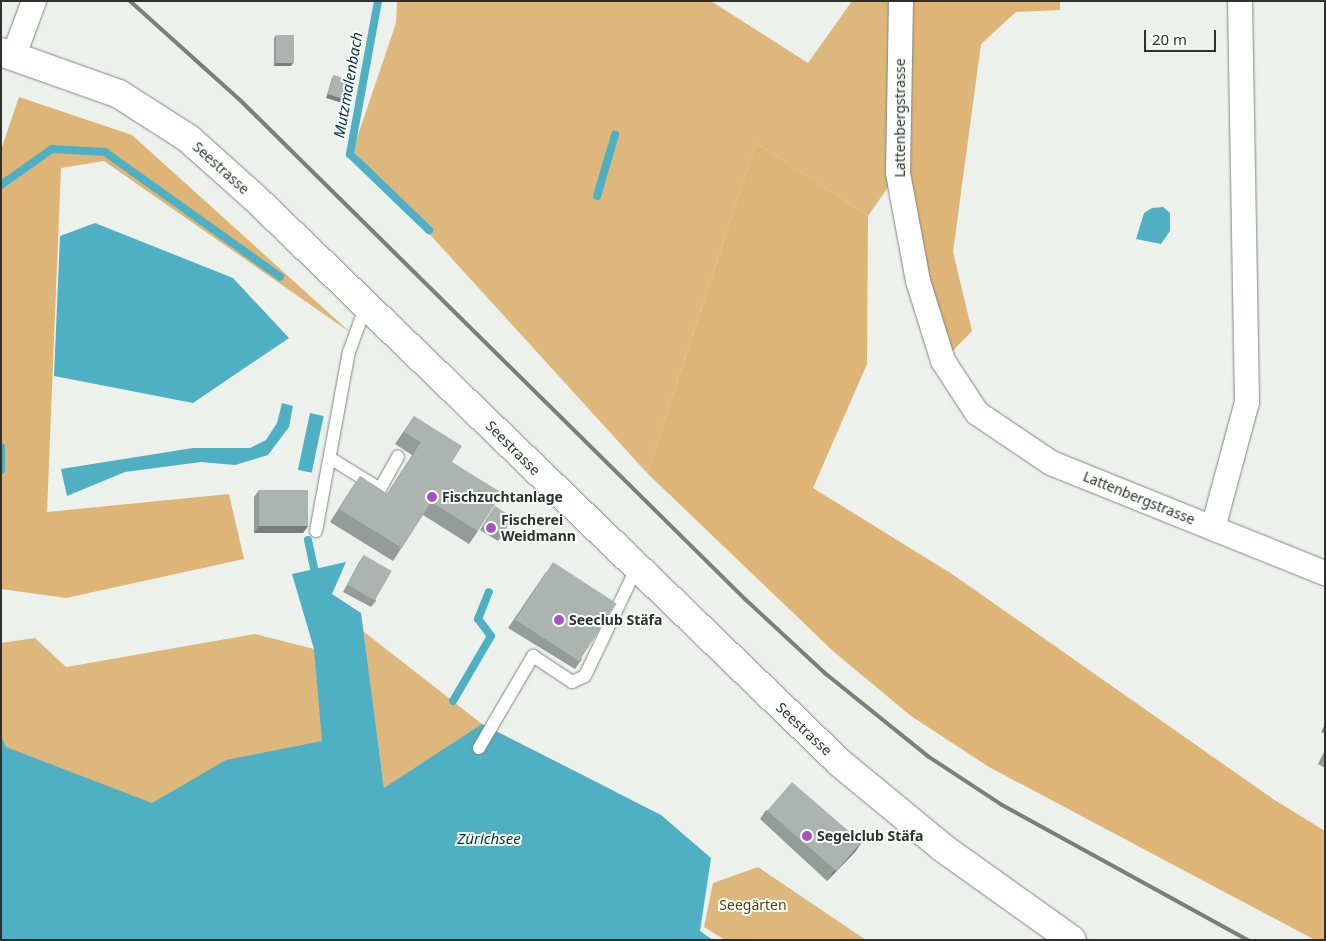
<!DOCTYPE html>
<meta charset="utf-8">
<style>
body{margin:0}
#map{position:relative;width:1326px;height:941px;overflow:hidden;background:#ecf1ec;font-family:"Noto Sans",sans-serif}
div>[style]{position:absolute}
.green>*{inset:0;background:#ddb77c}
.forest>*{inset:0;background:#deb576}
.water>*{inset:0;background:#50b0c3;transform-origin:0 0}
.stream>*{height:8px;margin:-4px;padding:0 4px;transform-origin:4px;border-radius:4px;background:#50b0c3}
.roads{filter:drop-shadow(0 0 1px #818681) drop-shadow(0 0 1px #818681)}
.service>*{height:12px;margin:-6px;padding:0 6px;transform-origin:6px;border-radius:6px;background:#fff}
.minor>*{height:24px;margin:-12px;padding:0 12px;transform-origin:12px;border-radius:12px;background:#fff}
.primary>*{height:28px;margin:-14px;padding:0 14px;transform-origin:14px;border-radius:14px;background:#fff}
.rail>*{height:4px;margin:-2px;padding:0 2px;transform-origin:2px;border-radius:2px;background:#7b7e7b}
.wall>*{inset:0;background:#949b99}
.shaded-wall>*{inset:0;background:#787e7d;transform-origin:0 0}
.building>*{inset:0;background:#acb4b2;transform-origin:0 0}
.dots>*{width:14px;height:14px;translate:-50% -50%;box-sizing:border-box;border:2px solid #f9fff9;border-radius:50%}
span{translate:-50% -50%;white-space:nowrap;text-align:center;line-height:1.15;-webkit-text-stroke:4px #f9fff9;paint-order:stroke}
.street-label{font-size:14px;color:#2f312f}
.poi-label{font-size:14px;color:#2f312f;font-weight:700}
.left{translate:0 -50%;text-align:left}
.park-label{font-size:14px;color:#593e0a}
.water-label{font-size:15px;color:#013039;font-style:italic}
.frame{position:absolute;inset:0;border:2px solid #2f312f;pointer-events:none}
.scale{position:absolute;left:1144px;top:30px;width:72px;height:22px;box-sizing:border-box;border:2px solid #2f312f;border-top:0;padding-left:6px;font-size:15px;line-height:18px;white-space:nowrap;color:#2f312f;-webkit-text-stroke:4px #f9fff9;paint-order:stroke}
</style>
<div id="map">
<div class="green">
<i style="clip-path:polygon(397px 1px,711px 1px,808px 63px,852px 1px,901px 1px,898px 173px,868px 216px,756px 143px,647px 473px,353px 150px,396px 23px)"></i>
<i style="clip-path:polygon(363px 631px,482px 724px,616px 792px,384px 788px)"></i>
<i style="clip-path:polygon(255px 634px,314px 649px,328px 694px,322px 741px,150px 819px,1px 779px,1px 643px,35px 638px,66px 667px)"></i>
<i style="clip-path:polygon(758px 867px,866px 940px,725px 940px,704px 927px,713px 883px)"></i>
</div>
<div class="forest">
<i style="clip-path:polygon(901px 1px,1060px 1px,1060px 10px,1016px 12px,981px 44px,953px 252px,972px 331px,943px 361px,918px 281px,899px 72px)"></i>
<i style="clip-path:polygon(19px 97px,132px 135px,351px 333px,104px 161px,61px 168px,47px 512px,229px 494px,244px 559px,66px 598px,1px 589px,1px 150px)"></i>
<i style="clip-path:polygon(756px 143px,868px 216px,867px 364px,813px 488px,952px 574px,1273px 799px,1325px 831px,1325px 940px,1315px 940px,989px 767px,911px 716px,834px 652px,647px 473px)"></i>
</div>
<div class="water">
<i style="clip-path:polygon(1163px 207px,1170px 213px,1170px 231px,1161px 244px,1136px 239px,1144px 213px,1152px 208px)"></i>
<i style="clip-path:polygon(95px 223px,233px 278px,289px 338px,193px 403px,54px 376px,60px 236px)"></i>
<i style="clip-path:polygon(282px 403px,293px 406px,289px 427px,268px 455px,235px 465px,201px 462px,125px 472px,67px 496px,61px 469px,193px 448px,250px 448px,266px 440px,277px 423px)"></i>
<i style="left:310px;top:413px;width:14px;height:58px;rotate:12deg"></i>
<i style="clip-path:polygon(346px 562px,332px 594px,361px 613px,384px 788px,482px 724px,661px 815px,711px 858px,700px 931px,713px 940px,1px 940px,1px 736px,6px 747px,152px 803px,226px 760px,322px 741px,314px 649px,292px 574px)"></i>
</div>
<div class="stream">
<i style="left:378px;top:1px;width:156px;rotate:100.4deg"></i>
<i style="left:350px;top:154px;width:110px;rotate:43.9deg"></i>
<i style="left:1px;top:185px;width:62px;rotate:-35.2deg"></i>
<i style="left:52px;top:149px;width:53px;rotate:3.2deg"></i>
<i style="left:105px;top:152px;width:215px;rotate:35.5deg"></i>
<i style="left:597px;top:196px;width:64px;rotate:-73.6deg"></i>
<i style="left:1px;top:447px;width:23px;rotate:90deg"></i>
<i style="left:308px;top:540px;width:30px;rotate:78deg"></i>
<i style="left:453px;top:701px;width:75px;rotate:-59.7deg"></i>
<i style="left:491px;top:636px;width:21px;rotate:-127deg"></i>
<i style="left:478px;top:619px;width:29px;rotate:-68deg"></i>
</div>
<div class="roads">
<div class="service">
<i style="left:330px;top:458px;width:59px;rotate:31.8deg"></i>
<i style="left:380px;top:489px;width:37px;rotate:-61deg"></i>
<i style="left:316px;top:531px;width:182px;rotate:-79.6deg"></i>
<i style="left:349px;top:352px;width:50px;rotate:-70.1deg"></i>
<i style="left:479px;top:748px;width:107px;rotate:-59.6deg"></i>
<i style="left:533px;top:656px;width:47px;rotate:33.7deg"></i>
<i style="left:572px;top:682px;width:14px;rotate:-25deg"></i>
<i style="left:585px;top:676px;width:121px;rotate:-64.5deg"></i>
</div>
<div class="minor">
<i style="left:901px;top:1px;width:172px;rotate:91deg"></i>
<i style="left:898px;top:173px;width:110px;rotate:79.5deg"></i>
<i style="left:918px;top:281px;width:84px;rotate:72.6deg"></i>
<i style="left:943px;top:361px;width:62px;rotate:56.8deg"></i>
<i style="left:977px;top:413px;width:89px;rotate:34deg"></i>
<i style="left:1051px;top:463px;width:295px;rotate:21.9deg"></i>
<i style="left:14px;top:55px;width:58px;rotate:-69.7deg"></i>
<i style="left:1213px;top:528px;width:131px;rotate:-74.9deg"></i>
<i style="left:1247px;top:402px;width:401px;rotate:-91deg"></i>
</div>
<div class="primary">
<i style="left:1px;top:52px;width:125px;rotate:19.6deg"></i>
<i style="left:119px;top:94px;width:83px;rotate:32.7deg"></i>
<i style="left:189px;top:139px;width:89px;rotate:41.8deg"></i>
<i style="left:255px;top:198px;width:813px;rotate:44deg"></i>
<i style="left:840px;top:763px;width:134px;rotate:39.5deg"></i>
<i style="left:943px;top:848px;width:158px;rotate:35.5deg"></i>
</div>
</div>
<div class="rail">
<i style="left:130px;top:1px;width:149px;rotate:42deg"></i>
<i style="left:241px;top:101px;width:710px;rotate:44.66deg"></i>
<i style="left:746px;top:600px;width:109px;rotate:42.8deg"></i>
<i style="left:826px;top:674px;width:132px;rotate:38.9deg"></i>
<i style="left:929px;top:757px;width:87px;rotate:33.3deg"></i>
<i style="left:1002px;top:805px;width:281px;rotate:28.8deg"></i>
</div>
<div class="wall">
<i style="clip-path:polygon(276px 35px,291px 66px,274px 66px,274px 38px)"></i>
<i style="clip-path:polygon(334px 75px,347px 100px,345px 104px,326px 98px,332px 78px)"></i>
<i style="clip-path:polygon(414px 416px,452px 462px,478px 531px,469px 544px,423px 515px,393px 561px,330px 522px,351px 489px,360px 476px,387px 494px,412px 455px,395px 444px)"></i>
<i style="clip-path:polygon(259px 490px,308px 526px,303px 533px,254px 533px,254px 497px)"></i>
<i style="clip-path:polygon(495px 506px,505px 531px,498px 541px,480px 530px)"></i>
<i style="clip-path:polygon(364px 555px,376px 601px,371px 607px,343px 592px,359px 562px)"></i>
<i style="clip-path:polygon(546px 572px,582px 659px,575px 669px,508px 628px)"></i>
<i style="clip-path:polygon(1325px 724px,1325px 734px,1321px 732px)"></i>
<i style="clip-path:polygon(1325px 750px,1325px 768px,1318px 764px)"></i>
<i style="clip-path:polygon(766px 810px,862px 842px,855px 852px,827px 881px,760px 819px)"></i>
</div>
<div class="shaded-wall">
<i style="clip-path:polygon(294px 62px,291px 66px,274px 66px,276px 63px)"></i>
<i style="left:328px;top:94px;width:20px;height:4px;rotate:18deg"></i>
<i style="clip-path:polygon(259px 526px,308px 526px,303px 533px,254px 533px)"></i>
<i style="clip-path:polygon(862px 842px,855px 852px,827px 881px,834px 871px)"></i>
</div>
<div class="building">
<i style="left:276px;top:35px;width:18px;height:28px"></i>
<i style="left:334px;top:75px;width:20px;height:20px;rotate:18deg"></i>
<i style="clip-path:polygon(414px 416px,462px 446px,452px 462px,502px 493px,478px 531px,431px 502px,402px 548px,339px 509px,360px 476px,388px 494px,421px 442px,404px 432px)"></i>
<i style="left:259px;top:490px;width:49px;height:36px"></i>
<i style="left:495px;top:506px;width:22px;height:17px;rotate:34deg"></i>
<i style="left:364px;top:555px;width:32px;height:34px;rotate:30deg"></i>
<i style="left:553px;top:562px;width:76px;height:69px;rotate:33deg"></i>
<i style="left:792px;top:782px;width:92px;height:38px;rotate:41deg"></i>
</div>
<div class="dots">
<i style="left:432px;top:497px;background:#a353c3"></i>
<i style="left:491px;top:528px;background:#a353c3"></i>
<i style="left:559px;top:620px;background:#a353c3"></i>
<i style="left:807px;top:836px;background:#a353c3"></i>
</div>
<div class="street-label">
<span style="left:900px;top:118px;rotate:-90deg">Lattenbergstrasse</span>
<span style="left:221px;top:168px;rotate:42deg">Seestrasse</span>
<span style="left:513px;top:448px;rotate:45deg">Seestrasse</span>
<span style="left:1139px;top:498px;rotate:22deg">Lattenbergstrasse</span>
<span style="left:804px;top:729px;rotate:43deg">Seestrasse</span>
</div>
<div class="poi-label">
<span class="left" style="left:442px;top:497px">Fischzuchtanlage</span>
<span class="left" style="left:501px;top:528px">Fischerei<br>Weidmann</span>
<span class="left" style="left:569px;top:620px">Seeclub Stäfa</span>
<span class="left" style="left:817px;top:836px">Segelclub Stäfa</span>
</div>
<div class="park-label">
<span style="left:753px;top:905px">Seegärten</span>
</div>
<div class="water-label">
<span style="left:348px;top:85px;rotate:-80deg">Mutzmalenbach</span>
<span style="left:489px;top:839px">Zürichsee</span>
</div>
<div class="frame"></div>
<div class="scale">20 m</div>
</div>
